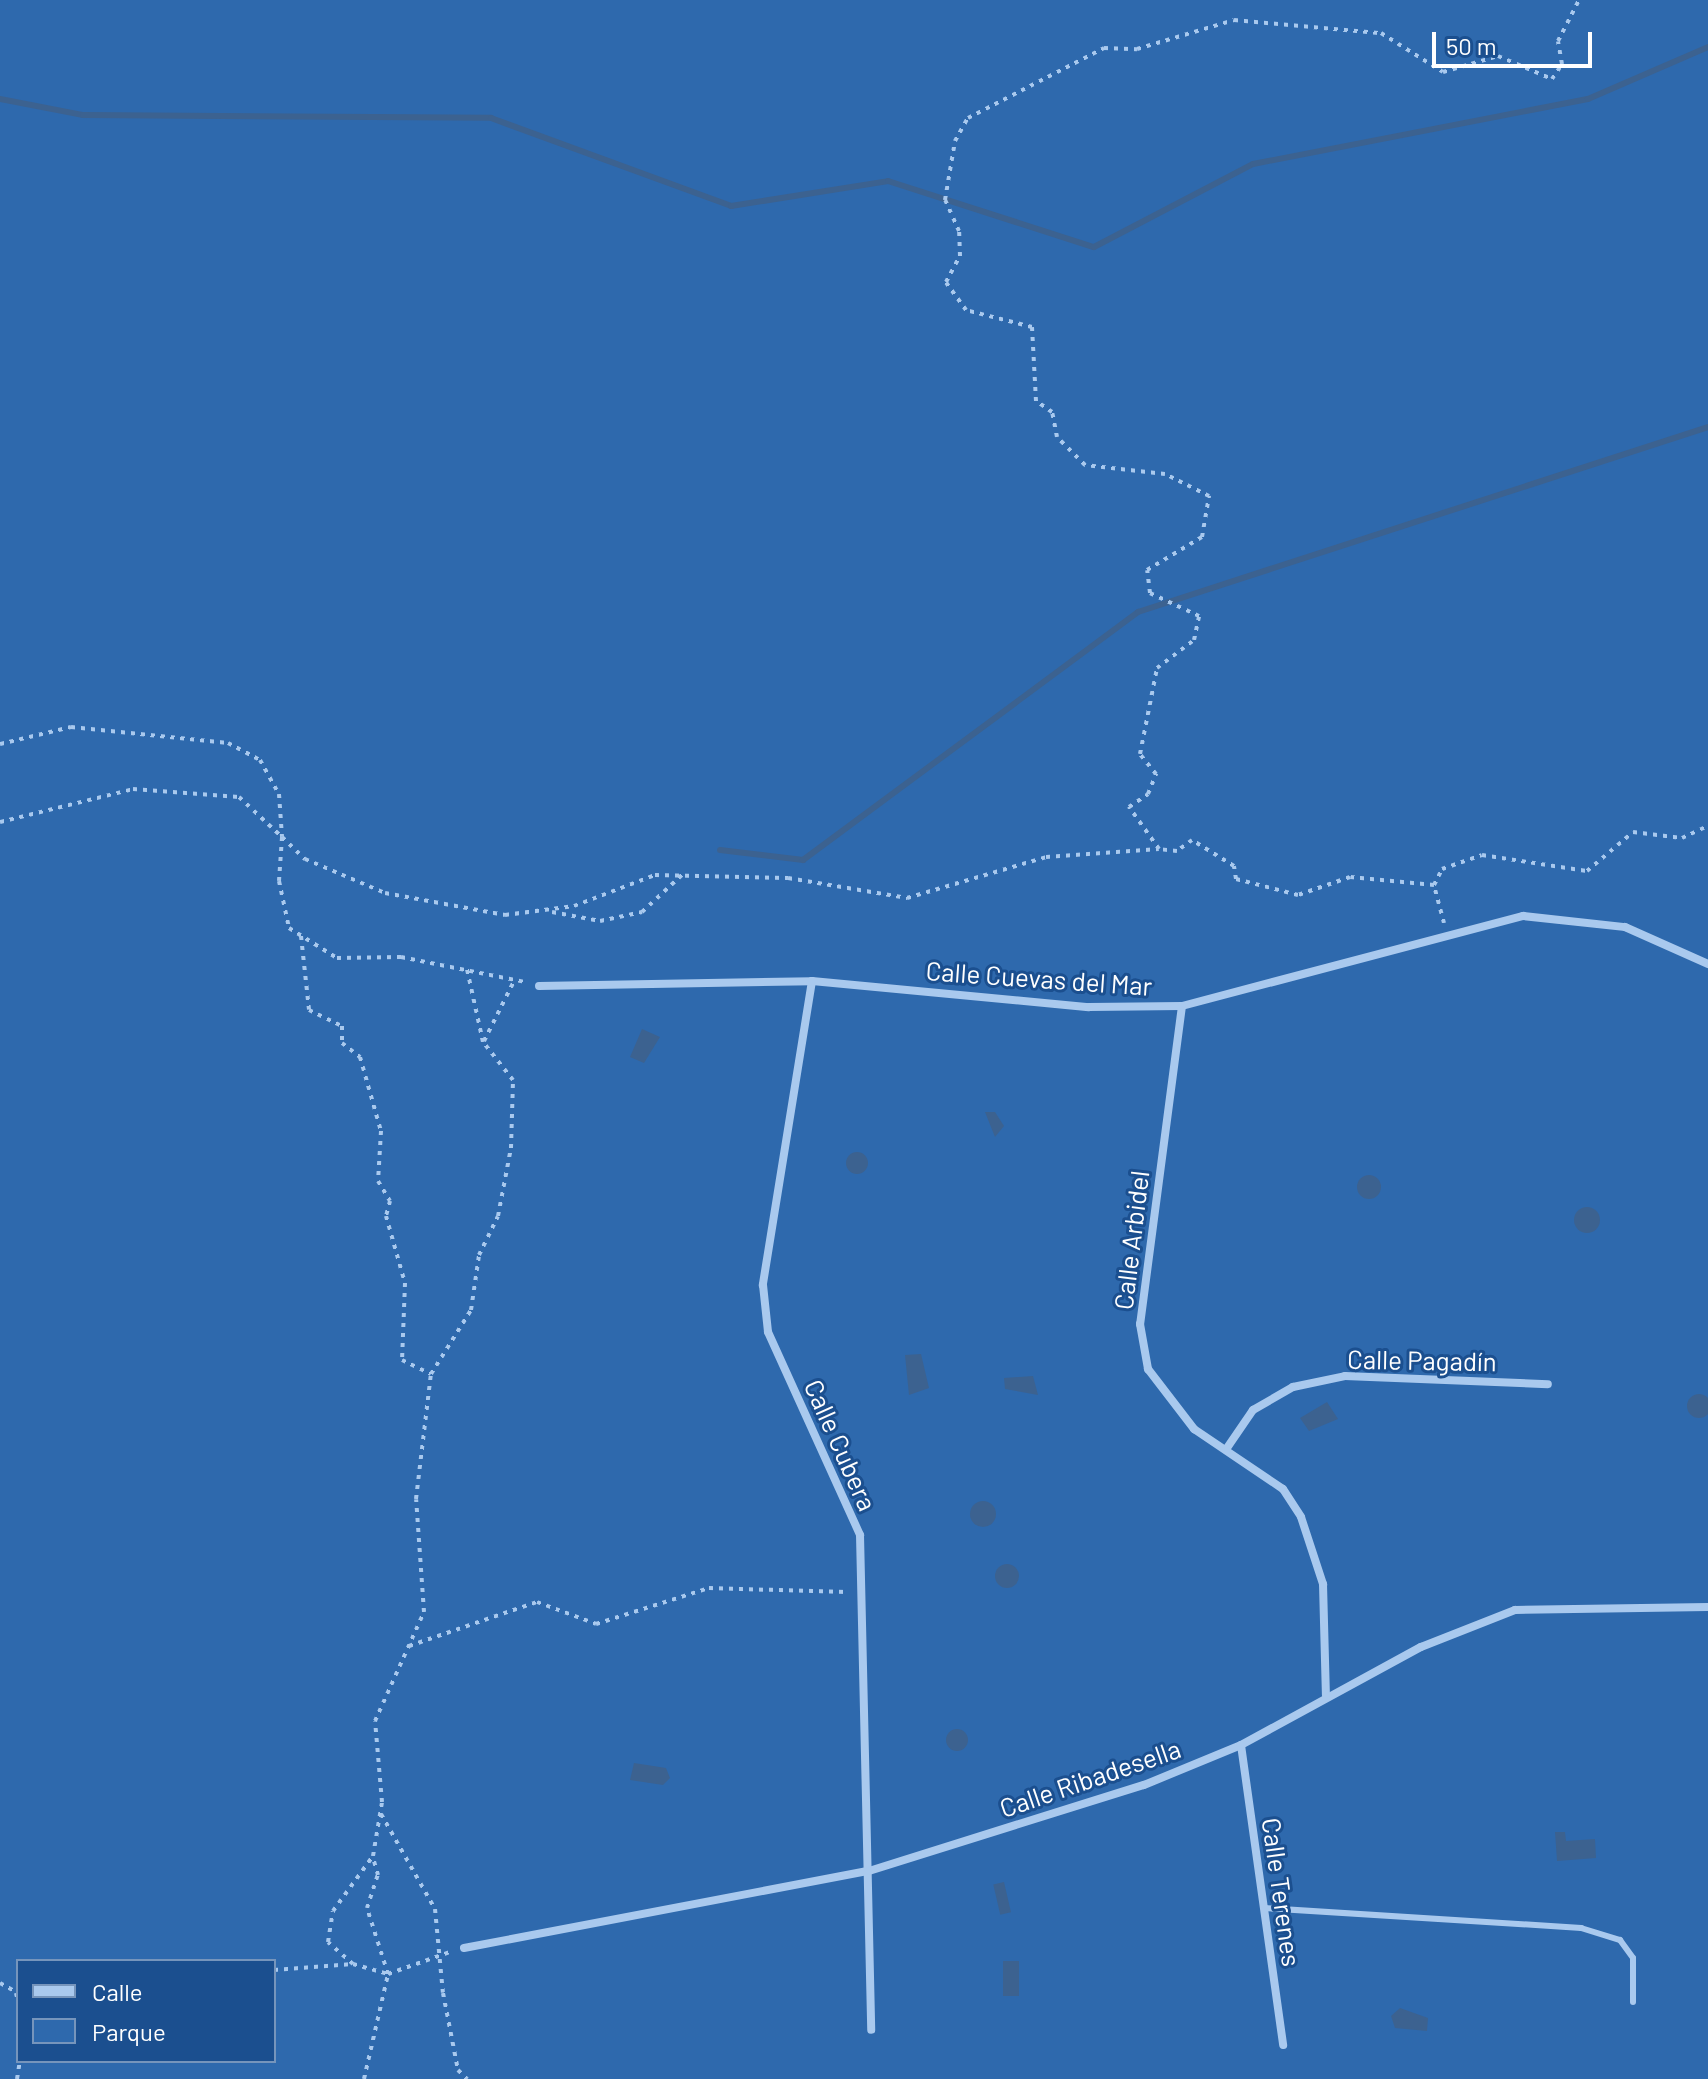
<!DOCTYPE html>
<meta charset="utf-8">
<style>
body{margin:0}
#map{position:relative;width:1708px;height:2079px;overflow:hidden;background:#1b4f8f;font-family:Barlow,sans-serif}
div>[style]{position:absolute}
.green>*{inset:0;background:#2e69ad}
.water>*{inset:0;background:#3c6290;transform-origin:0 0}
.round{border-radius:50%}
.stream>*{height:6px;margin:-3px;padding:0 3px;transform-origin:3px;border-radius:3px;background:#3c6290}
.path>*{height:4px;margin-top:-2px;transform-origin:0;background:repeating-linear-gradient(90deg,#a9c9ee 0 4px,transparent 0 10px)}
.lane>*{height:6px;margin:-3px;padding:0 3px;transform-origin:3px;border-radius:3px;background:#a9c9ee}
.street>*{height:8px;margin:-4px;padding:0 4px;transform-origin:4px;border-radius:4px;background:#a9c9ee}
span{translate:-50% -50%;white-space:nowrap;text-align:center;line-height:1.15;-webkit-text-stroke:6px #1b4f8f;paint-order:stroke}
.street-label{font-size:26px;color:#fff}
.legend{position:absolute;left:16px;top:1959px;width:260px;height:104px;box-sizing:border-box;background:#1b4f8f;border:2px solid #7695bc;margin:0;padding:10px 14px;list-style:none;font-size:24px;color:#fff}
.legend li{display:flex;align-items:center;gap:16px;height:40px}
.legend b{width:40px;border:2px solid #7695bc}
.scale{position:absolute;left:1432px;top:32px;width:160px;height:36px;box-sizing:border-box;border:4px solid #fff;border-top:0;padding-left:10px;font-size:24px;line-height:28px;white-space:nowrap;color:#fff;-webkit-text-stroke:6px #1b4f8f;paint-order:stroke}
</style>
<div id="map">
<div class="green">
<i style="clip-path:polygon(evenodd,0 0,1708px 0,1708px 2079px,0 2079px,0 0,18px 1961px,274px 1961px,274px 2061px,18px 2061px,18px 1961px)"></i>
</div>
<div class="water">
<i style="clip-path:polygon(642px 1029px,660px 1037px,644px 1063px,630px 1057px)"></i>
<i style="clip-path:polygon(985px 1112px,995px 1112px,1004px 1126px,995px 1137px)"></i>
<i class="round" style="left:846px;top:1152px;width:22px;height:22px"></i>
<i class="round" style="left:1357px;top:1175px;width:24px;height:24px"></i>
<i class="round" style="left:1574px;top:1207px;width:26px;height:26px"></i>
<i style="clip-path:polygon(921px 1354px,929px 1388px,909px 1395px,905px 1355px)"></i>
<i style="clip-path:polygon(1033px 1376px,1038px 1395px,1005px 1389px,1004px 1378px)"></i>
<i class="round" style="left:1687px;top:1394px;width:24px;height:24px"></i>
<i style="clip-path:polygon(1327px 1402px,1338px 1419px,1309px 1431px,1300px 1418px)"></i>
<i class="round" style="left:970px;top:1501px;width:26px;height:26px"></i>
<i class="round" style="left:995px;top:1564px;width:24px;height:24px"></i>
<i class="round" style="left:946px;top:1729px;width:22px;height:22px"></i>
<i style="clip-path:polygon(634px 1763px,666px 1768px,670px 1778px,663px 1785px,630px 1780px)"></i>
<i style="clip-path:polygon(1555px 1832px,1565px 1832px,1566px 1841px,1595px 1839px,1596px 1858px,1557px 1861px)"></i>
<i style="left:1004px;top:1882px;width:31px;height:11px;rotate:77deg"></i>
<i style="left:1003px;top:1961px;width:16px;height:35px"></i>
<i style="clip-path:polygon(1400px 2008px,1428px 2018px,1427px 2031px,1395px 2028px,1391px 2016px)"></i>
</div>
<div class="stream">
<i style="left:0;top:99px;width:85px;rotate:10.9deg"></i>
<i style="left:83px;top:115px;width:408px;rotate:0.4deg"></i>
<i style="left:491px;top:118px;width:256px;rotate:20.1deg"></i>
<i style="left:731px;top:206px;width:159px;rotate:-9deg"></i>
<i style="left:888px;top:181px;width:216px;rotate:17.8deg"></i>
<i style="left:1094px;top:247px;width:179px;rotate:-27.6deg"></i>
<i style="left:1253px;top:164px;width:341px;rotate:-11deg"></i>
<i style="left:1588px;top:99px;width:131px;rotate:-23.4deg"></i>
<i style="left:720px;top:850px;width:84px;rotate:6.9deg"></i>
<i style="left:803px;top:860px;width:417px;rotate:-36.5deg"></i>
<i style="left:1138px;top:612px;width:599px;rotate:-17.98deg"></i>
</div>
<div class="path">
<i style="left:0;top:744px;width:73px;rotate:-13.5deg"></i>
<i style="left:71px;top:727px;width:158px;rotate:5.8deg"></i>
<i style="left:228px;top:743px;width:36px;rotate:28deg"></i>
<i style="left:260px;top:760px;width:39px;rotate:61deg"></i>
<i style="left:279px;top:794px;width:43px;rotate:86deg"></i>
<i style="left:282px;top:837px;width:32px;rotate:44deg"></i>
<i style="left:305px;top:859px;width:87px;rotate:23deg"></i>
<i style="left:385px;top:893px;width:122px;rotate:10.4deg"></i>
<i style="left:505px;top:915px;width:70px;rotate:-7.4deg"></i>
<i style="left:574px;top:906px;width:87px;rotate:-20.9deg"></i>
<i style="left:655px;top:875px;width:133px;rotate:1.3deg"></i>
<i style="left:788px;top:878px;width:121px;rotate:9.5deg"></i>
<i style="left:907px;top:898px;width:145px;rotate:-16.4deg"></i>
<i style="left:1046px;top:857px;width:113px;rotate:-4deg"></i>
<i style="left:0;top:822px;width:137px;rotate:-13.9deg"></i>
<i style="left:133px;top:789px;width:106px;rotate:4.3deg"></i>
<i style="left:239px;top:797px;width:59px;rotate:42.9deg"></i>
<i style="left:282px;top:837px;width:44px;rotate:93.9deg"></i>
<i style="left:279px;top:881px;width:48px;rotate:78deg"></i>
<i style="left:289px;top:928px;width:57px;rotate:32deg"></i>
<i style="left:337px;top:958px;width:64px;rotate:-0.9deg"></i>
<i style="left:401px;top:957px;width:126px;rotate:11.4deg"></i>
<i style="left:1434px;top:885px;width:18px;rotate:-63deg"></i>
<i style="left:1442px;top:869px;width:42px;rotate:-19.3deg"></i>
<i style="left:1482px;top:855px;width:106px;rotate:8.7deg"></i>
<i style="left:1587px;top:871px;width:60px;rotate:-40.3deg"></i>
<i style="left:1633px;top:832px;width:49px;rotate:7deg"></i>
<i style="left:1682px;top:838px;width:29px;rotate:-25deg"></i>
<i style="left:552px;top:912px;width:49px;rotate:10.6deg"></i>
<i style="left:600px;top:921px;width:43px;rotate:-12.1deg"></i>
<i style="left:642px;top:912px;width:57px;rotate:-42.9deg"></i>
<i style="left:1444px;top:923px;width:39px;rotate:-105deg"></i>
<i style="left:1434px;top:885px;width:84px;rotate:-174.6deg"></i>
<i style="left:1350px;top:877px;width:55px;rotate:160.9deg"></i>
<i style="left:1298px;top:895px;width:64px;rotate:-165.5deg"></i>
<i style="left:1236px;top:879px;width:13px;rotate:-99deg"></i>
<i style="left:1234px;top:866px;width:49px;rotate:-148.2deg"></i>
<i style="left:1192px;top:840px;width:19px;rotate:144deg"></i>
<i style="left:1177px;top:851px;width:18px;rotate:-174deg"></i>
<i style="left:1159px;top:849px;width:52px;rotate:-125.5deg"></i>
<i style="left:1129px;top:807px;width:23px;rotate:-34deg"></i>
<i style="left:1148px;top:794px;width:22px;rotate:-68deg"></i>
<i style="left:1156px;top:774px;width:26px;rotate:-129deg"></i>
<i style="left:1140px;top:754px;width:88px;rotate:-78.8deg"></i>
<i style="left:1157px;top:668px;width:46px;rotate:-37.1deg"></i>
<i style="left:1194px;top:640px;width:25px;rotate:-78deg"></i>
<i style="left:1199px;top:616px;width:54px;rotate:-154.9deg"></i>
<i style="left:1150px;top:593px;width:23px;rotate:-97deg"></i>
<i style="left:1147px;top:570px;width:64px;rotate:-31deg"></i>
<i style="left:1202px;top:537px;width:42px;rotate:-80.3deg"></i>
<i style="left:1209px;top:496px;width:49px;rotate:-153.4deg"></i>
<i style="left:1165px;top:474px;width:81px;rotate:-173.6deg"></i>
<i style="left:1085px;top:465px;width:40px;rotate:-135deg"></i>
<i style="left:1057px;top:437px;width:25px;rotate:-101deg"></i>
<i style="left:1052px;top:412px;width:19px;rotate:-145deg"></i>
<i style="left:1036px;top:401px;width:74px;rotate:-93.1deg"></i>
<i style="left:1032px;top:327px;width:68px;rotate:-165.6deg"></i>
<i style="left:966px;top:310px;width:34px;rotate:-126deg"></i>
<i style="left:946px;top:282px;width:30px;rotate:-62deg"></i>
<i style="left:960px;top:256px;width:25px;rotate:-92deg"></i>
<i style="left:959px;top:231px;width:34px;rotate:-114deg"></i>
<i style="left:945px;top:200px;width:60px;rotate:-80.4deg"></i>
<i style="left:955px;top:141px;width:26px;rotate:-61deg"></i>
<i style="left:968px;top:118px;width:153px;rotate:-27.2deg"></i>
<i style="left:1104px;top:48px;width:33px;rotate:2deg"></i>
<i style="left:1137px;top:49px;width:101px;rotate:-16.6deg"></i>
<i style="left:1234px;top:20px;width:148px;rotate:5.1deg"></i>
<i style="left:1381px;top:33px;width:73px;rotate:32.2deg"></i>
<i style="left:1443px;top:72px;width:57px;rotate:-16.2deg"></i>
<i style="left:1498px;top:56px;width:59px;rotate:23.1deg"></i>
<i style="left:1552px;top:79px;width:18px;rotate:-56deg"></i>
<i style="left:1562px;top:64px;width:23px;rotate:-100deg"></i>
<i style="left:1558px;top:41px;width:46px;rotate:-62.9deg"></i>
<i style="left:301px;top:936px;width:74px;rotate:83.8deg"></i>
<i style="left:309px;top:1010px;width:37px;rotate:26deg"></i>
<i style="left:342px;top:1026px;width:17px;rotate:90deg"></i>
<i style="left:342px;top:1043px;width:23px;rotate:38deg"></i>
<i style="left:360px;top:1057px;width:77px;rotate:74.2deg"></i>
<i style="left:381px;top:1131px;width:50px;rotate:93.4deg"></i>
<i style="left:378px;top:1181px;width:23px;rotate:59deg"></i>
<i style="left:390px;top:1201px;width:16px;rotate:105deg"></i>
<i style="left:386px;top:1216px;width:70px;rotate:74.2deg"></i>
<i style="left:405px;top:1283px;width:77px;rotate:92.2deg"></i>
<i style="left:402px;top:1360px;width:32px;rotate:26deg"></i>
<i style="left:484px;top:1041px;width:69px;rotate:-63.4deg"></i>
<i style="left:409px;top:1646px;width:135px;rotate:-19deg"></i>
<i style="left:537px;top:1602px;width:63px;rotate:20.4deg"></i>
<i style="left:596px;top:1624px;width:119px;rotate:-17.7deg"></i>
<i style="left:709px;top:1588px;width:138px;rotate:1.7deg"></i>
<i style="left:381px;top:1814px;width:109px;rotate:60.4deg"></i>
<i style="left:435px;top:1909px;width:84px;rotate:84.6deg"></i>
<i style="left:443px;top:1993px;width:78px;rotate:79deg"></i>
<i style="left:458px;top:2070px;width:13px;rotate:45deg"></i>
<i style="left:353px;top:1964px;width:33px;rotate:-139deg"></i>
<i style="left:328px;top:1942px;width:31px;rotate:-81deg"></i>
<i style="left:333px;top:1911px;width:68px;rotate:-54deg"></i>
<i style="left:373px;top:1856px;width:55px;rotate:-80.5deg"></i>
<i style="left:382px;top:1802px;width:81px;rotate:-94.9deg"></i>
<i style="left:375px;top:1721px;width:120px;rotate:-65.8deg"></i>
<i style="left:424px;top:1612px;width:113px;rotate:-94deg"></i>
<i style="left:416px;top:1499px;width:126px;rotate:-83.2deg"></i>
<i style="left:431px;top:1374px;width:75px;rotate:-58deg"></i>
<i style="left:471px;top:1310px;width:56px;rotate:-81.7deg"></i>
<i style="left:479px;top:1255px;width:43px;rotate:-64deg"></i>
<i style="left:498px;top:1216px;width:69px;rotate:-79.2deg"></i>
<i style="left:511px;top:1148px;width:68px;rotate:-88.3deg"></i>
<i style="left:513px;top:1080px;width:48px;rotate:-128.3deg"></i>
<i style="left:483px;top:1042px;width:79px;rotate:-102.4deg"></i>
<i style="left:274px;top:1970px;width:79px;rotate:-4.3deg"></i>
<i style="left:353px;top:1964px;width:36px;rotate:16deg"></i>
<i style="left:388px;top:1974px;width:69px;rotate:-19.5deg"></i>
<i style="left:0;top:1983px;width:21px;rotate:29deg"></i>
<i style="left:16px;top:1993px;width:9px;rotate:77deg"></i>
<i style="left:17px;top:2079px;width:18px;rotate:-81deg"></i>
<i style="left:364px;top:2079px;width:108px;rotate:-77.1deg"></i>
<i style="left:388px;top:1974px;width:69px;rotate:-107.7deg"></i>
<i style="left:367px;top:1908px;width:35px;rotate:-72deg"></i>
<i style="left:378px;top:1875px;width:18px;rotate:-106deg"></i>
</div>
<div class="lane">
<i style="left:1264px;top:1908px;width:318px;rotate:3.6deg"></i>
<i style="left:1581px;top:1928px;width:41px;rotate:17.1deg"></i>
<i style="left:1620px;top:1940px;width:22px;rotate:54deg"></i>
<i style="left:1633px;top:1958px;width:44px;rotate:90deg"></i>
</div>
<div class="street">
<i style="left:812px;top:981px;width:308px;rotate:99.2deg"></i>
<i style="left:763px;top:1285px;width:47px;rotate:83.9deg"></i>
<i style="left:768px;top:1332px;width:223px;rotate:65.6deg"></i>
<i style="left:860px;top:1535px;width:495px;rotate:88.7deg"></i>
<i style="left:539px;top:986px;width:273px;rotate:-1deg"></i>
<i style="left:812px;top:981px;width:278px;rotate:5.4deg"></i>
<i style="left:1089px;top:1007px;width:93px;rotate:-0.6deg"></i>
<i style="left:1182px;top:1006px;width:353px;rotate:-14.8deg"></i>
<i style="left:1523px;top:916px;width:103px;rotate:6.2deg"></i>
<i style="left:1625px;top:927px;width:91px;rotate:24deg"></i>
<i style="left:1182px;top:1006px;width:321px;rotate:97.5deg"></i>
<i style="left:1140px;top:1324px;width:46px;rotate:79.9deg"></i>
<i style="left:1148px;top:1369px;width:76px;rotate:52.5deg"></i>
<i style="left:1194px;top:1429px;width:107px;rotate:34deg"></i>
<i style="left:1283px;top:1489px;width:33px;rotate:57deg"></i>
<i style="left:1301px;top:1517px;width:71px;rotate:71.8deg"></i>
<i style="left:1323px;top:1584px;width:111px;rotate:88.5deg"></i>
<i style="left:1227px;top:1448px;width:46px;rotate:-55.6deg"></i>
<i style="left:1253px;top:1410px;width:46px;rotate:-29.9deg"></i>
<i style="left:1293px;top:1387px;width:53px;rotate:-11.9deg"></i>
<i style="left:1345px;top:1376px;width:203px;rotate:2.3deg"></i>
<i style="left:1241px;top:1745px;width:303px;rotate:82deg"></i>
<i style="left:464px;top:1948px;width:412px;rotate:-10.8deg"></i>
<i style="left:869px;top:1871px;width:288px;rotate:-17.4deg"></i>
<i style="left:1144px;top:1785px;width:105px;rotate:-22.4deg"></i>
<i style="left:1241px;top:1745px;width:205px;rotate:-28.6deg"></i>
<i style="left:1421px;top:1647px;width:101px;rotate:-21.5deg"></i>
<i style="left:1515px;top:1610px;width:193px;rotate:-0.9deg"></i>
</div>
<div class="street-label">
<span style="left:1039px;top:978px;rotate:4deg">Calle Cuevas del Mar</span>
<span style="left:1131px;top:1240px;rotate:-83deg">Calle Arbidel</span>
<span style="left:1422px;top:1360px;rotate:1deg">Calle Pagadín</span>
<span style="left:841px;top:1445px;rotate:66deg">Calle Cubera</span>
<span style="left:1090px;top:1778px;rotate:-19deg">Calle Ribadesella</span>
<span style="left:1282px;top:1892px;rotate:82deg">Calle Terenes</span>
</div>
<ul class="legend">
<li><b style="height:10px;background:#a9c9ee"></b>Calle</li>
<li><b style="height:22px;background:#2e69ad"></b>Parque</li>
</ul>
<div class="scale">50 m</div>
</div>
